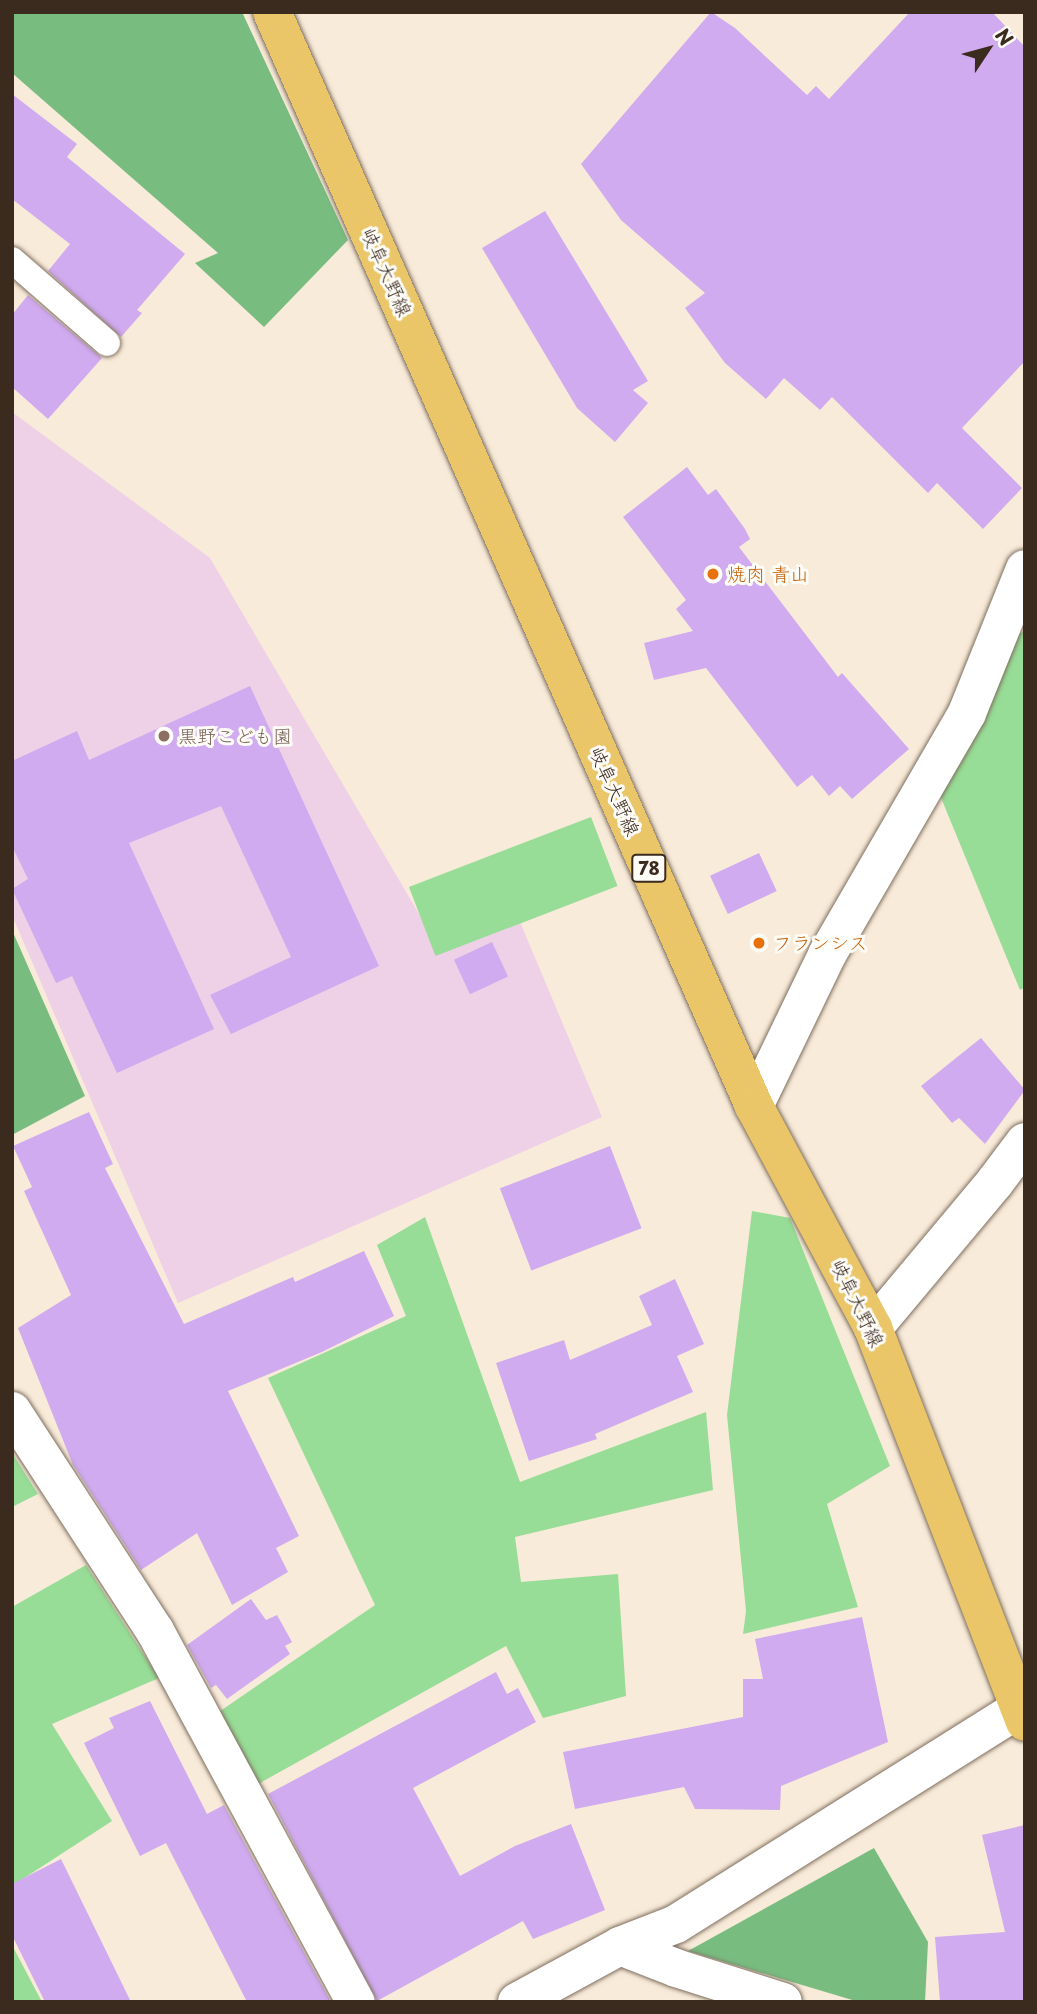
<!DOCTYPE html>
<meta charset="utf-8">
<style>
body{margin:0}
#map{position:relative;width:1037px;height:2014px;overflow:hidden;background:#f9ebd9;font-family:"Playpen Sans","Klee One",sans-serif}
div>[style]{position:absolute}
.built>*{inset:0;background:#eed0e7}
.green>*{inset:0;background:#97dd97;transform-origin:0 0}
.forest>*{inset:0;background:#79bc80}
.building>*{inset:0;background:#d0abef;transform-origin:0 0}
.roads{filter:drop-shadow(0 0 2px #7e6e5f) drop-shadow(0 0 2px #7e6e5f)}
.service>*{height:26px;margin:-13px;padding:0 13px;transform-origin:13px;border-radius:13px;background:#fff}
.minor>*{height:38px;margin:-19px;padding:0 19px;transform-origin:19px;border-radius:19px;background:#fff}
.tertiary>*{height:38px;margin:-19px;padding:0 19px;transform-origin:19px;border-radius:19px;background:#fff}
.primary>*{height:38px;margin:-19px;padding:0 19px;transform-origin:19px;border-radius:19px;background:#eac669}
.dots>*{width:19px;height:19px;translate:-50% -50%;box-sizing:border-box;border:4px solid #fdfcf7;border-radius:50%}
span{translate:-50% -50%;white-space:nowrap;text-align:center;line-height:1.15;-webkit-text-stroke:6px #fdfcf7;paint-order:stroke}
.shield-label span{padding:2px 5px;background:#fdfcf7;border:2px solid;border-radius:5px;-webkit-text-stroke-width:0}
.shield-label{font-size:18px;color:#3b2a1e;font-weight:700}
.street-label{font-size:19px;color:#3b2a1e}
.food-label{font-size:19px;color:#c56008}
.left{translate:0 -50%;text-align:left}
.education-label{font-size:19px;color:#785e54}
.frame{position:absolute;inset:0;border:14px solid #3b2a1e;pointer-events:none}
.north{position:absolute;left:953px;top:14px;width:70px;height:70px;-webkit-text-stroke:5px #fdfcf7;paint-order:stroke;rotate:54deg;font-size:19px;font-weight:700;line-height:28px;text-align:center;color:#3b2a1e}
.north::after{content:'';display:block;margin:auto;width:24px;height:32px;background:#3b2a1e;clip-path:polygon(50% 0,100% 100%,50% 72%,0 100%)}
</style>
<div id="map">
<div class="built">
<i style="clip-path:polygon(12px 412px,210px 558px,439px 948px,520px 922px,602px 1117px,178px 1303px,12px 915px)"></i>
</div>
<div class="green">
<i style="clip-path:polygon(1025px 631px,1025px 987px,1020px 990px,937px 788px,1009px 639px)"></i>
<i style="left:591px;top:817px;width:74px;height:195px;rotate:69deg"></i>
<i style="clip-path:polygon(752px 1211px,790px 1218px,890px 1466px,827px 1504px,858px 1607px,743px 1634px,746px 1611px,727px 1415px)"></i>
<i style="clip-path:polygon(425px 1217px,520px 1482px,706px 1412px,713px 1490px,515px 1537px,521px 1582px,618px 1574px,626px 1696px,543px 1718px,506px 1646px,251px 1788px,210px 1718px,375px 1605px,268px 1378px,406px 1316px,377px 1245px)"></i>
<i style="clip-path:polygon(12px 1453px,38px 1494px,12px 1507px)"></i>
<i style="clip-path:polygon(86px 1565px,159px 1678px,52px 1724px,112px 1821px,12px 1886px,12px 1607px)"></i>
<i style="clip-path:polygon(12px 1945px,42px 2002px,12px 2002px)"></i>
</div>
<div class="forest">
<i style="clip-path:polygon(12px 12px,242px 12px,348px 240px,264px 327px,195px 263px,218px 253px,12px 73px)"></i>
<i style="clip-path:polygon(12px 930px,85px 1096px,12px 1135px)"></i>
<i style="clip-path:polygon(874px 1848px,928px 1942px,925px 2002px,859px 2002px,688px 1951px)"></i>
</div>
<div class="building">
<i style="clip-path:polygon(711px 12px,735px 28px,807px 95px,816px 86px,829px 99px,910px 12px,992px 12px,1025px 47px,1025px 361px,962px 428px,1022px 488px,983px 529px,937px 483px,928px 493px,832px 397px,820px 410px,784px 378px,766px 399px,725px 363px,685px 308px,705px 293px,621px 220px,581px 164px)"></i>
<i style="clip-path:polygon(12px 94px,77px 144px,67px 157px,185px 254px,137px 310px,142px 313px,121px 337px,48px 271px,70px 244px,12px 199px)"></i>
<i style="clip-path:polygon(545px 211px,648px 381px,633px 390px,648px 403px,615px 442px,577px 408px,482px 248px)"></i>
<i style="clip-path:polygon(28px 295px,102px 358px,48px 419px,12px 387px,12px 315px)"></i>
<i style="clip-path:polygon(687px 467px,708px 495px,716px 489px,745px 529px,750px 539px,739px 547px,838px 677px,842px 673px,909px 749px,852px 799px,840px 786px,829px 796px,812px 775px,797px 787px,706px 668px,654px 680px,644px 643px,693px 631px,676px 609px,686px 600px,623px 517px)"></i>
<i style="clip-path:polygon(250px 686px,379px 966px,231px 1034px,210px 995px,291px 957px,221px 806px,129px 843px,214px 1029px,117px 1073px,72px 976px,56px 983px,12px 889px,28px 879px,12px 846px,12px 761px,77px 731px,89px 760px)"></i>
<i style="left:759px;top:853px;width:42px;height:54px;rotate:65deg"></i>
<i style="left:492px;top:942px;width:38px;height:42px;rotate:65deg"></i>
<i style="clip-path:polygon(981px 1038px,1025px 1090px,985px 1144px,959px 1118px,952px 1123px,921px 1086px)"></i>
<i style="clip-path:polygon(89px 1112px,113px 1164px,105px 1168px,184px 1324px,293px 1277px,295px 1282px,364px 1251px,394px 1316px,322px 1352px,228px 1391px,299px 1536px,276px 1548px,288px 1572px,232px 1605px,197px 1533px,141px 1570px,73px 1465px,18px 1328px,71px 1295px,24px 1191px,32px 1187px,13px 1146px)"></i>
<i style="left:610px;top:1146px;width:88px;height:118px;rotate:69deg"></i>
<i style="clip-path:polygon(675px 1279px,704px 1344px,677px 1356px,693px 1392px,595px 1434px,597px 1439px,529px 1461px,496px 1363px,564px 1340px,570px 1360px,652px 1325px,639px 1296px)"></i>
<i style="clip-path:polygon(251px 1599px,266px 1620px,277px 1615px,292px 1642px,285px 1646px,290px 1654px,227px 1699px,216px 1685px,211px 1688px,187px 1645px)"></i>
<i style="clip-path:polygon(862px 1617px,888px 1742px,781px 1786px,780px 1810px,695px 1809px,684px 1787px,575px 1809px,563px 1752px,743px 1717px,743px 1679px,763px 1679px,755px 1639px)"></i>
<i style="clip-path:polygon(496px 1672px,507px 1694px,518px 1688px,536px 1722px,413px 1788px,460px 1876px,515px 1846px,571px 1824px,605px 1910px,533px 1939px,523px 1921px,377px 2001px,268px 1794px)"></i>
<i style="clip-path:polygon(150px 1701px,207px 1814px,224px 1805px,331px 2002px,247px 2002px,166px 1843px,140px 1856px,84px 1743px,114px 1728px,109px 1718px)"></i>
<i style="clip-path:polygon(1025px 1825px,1025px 2002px,940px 2002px,935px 1937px,1005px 1932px,982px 1835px)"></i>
<i style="clip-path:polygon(61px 1859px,131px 2002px,45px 2002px,12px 1935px,12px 1884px)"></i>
</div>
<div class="roads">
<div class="service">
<i style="left:12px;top:260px;width:126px;rotate:41.1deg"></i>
</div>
<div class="minor">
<i style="left:754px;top:1106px;width:170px;rotate:-64.2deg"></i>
<i style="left:828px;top:953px;width:277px;rotate:-59.9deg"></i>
<i style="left:967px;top:713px;width:155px;rotate:-68.1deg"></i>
<i style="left:873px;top:1328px;width:190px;rotate:-50.1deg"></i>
<i style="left:995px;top:1182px;width:50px;rotate:-53.1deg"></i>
<i style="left:12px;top:1411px;width:262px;rotate:57deg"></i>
<i style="left:155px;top:1631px;width:422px;rotate:61.6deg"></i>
<i style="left:620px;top:1946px;width:60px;rotate:21.4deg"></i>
<i style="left:676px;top:1968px;width:112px;rotate:17.6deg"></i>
</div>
<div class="tertiary">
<i style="left:517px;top:2002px;width:117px;rotate:-28.5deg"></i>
<i style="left:620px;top:1946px;width:60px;rotate:-21.4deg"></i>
<i style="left:676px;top:1924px;width:405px;rotate:-32.1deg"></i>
</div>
<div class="primary">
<i style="left:272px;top:12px;width:1195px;rotate:66.22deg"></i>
<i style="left:754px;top:1106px;width:252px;rotate:61.8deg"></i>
<i style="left:873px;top:1328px;width:422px;rotate:68.9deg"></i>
</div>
</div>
<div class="dots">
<i style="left:713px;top:574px;background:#e8710a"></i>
<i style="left:164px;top:736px;background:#8d6e63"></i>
<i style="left:759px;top:943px;background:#e8710a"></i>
</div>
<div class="shield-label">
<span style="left:649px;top:868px">78</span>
</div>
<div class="street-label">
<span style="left:387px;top:272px;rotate:66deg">岐阜大野線</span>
<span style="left:615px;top:791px;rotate:66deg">岐阜大野線</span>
<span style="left:858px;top:1303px;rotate:64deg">岐阜大野線</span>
</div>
<div class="food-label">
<span class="left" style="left:727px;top:574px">焼肉 青山</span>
<span class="left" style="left:773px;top:943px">フランシス</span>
</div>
<div class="education-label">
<span class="left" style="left:178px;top:736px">黒野こども園</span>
</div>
<div class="frame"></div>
<div class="north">N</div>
</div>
